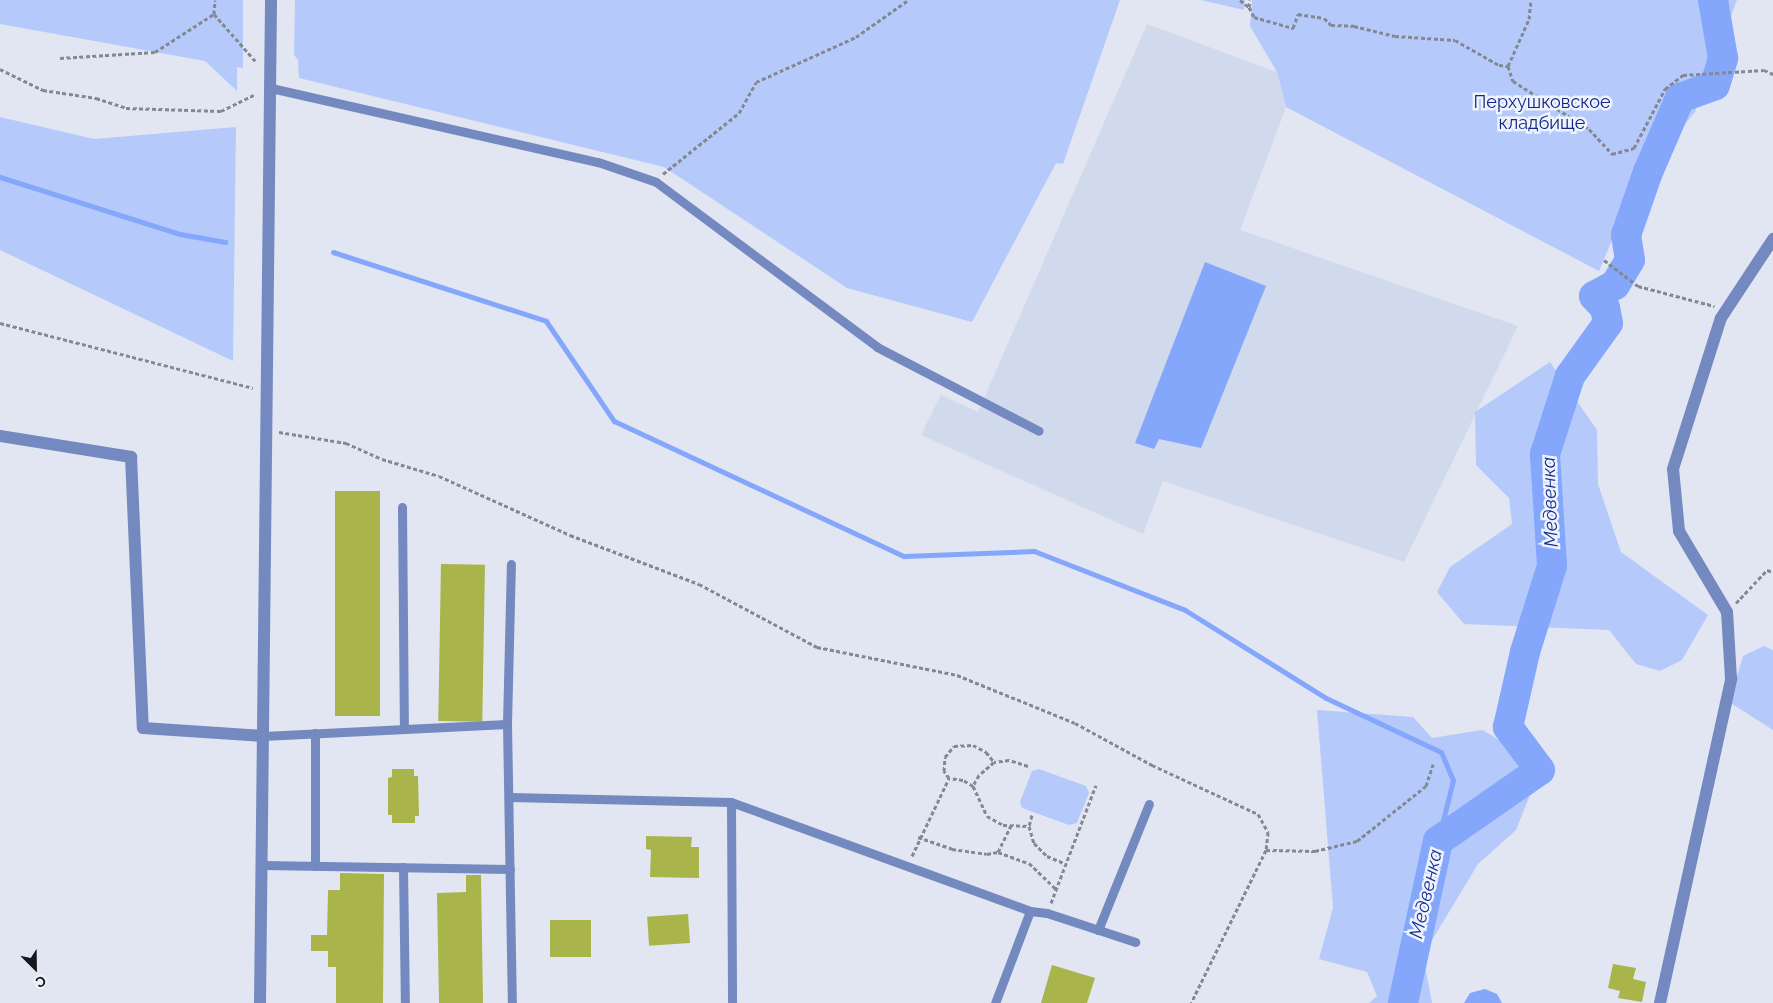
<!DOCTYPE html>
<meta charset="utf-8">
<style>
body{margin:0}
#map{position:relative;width:1773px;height:1003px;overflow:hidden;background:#e1e6f2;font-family:Raleway,sans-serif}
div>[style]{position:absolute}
.built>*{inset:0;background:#d1d9ec}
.green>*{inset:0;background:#b5cafa}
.water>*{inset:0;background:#84a6fb}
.stream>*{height:5px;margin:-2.5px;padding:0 2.5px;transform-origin:2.5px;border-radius:2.5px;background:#84a6fb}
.river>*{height:30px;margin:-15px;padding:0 15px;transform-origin:15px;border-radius:15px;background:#84a6fb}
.building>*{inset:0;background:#a9b44a;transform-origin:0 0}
.path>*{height:3px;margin-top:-1.5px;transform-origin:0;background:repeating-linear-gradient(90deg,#848890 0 4px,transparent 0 6.5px)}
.service>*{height:9px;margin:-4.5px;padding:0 4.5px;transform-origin:4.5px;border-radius:4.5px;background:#7389bf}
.minor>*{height:12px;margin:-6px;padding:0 6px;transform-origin:6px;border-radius:6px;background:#7389bf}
span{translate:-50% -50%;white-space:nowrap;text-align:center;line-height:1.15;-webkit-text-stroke:5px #eff3fd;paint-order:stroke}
.park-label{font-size:18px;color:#122686}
.water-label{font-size:19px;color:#182f8f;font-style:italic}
.north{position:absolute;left:10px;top:943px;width:50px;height:50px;-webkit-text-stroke:4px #eff3fd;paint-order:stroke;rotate:157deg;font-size:14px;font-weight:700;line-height:20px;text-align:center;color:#15171b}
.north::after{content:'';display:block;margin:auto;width:18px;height:22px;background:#15171b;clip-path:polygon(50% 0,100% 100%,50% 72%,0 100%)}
</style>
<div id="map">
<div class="built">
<i style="clip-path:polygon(1147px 24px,1277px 72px,1286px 107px,1240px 230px,1518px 326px,1404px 562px,1163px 481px,1143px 534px,921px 435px,941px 395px,978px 412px)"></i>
</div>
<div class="green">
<i style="clip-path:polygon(0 0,243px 0,243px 68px,237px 67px,237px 91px,205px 61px,0 24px)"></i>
<i style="clip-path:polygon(295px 0,1120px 0,1063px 164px,1056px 163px,972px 322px,847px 288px,664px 167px,299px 78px,298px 60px,294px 55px)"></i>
<i style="clip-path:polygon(1201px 0,1245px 0,1244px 10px)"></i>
<i style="clip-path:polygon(1252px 0,1737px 0,1695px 112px,1656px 158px,1647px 157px,1599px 271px,1286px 107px,1277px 72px,1250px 26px)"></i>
<i style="clip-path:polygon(0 117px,94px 139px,236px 127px,233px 361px,0 250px)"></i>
<i style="clip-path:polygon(1550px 362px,1597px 430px,1598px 484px,1621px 552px,1708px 615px,1682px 660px,1660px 671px,1636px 664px,1609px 630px,1464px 624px,1437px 592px,1450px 567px,1512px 524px,1509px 498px,1476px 465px,1475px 412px)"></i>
<i style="clip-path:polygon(1764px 646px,1773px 650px,1773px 730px,1729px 702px,1743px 656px)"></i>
<i style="clip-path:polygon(1317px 710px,1413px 717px,1432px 738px,1482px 730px,1505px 743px,1532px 790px,1516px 830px,1478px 864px,1423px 955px,1432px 1003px,1369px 1003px,1377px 996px,1367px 972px,1319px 959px,1333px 908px)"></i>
<i style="clip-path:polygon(1039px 769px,1086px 786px,1089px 793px,1077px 823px,1069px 825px,1022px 808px,1020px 802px,1032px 771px)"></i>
</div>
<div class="water">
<i style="clip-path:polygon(1205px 262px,1266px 286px,1201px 448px,1159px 439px,1154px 449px,1135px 443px)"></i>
<i style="clip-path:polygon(1485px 989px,1497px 994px,1502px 1003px,1464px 1003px,1470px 993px)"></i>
</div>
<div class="stream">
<i style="left:0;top:177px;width:189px;rotate:17.6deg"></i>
<i style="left:180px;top:234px;width:46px;rotate:10.1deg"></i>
<i style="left:333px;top:252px;width:224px;rotate:17.9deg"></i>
<i style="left:546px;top:321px;width:121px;rotate:55.8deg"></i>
<i style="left:614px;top:421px;width:320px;rotate:25deg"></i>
<i style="left:904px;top:556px;width:130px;rotate:-2.2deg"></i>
<i style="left:1034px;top:551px;width:162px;rotate:21.3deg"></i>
<i style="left:1185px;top:610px;width:166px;rotate:32deg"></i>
<i style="left:1326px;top:698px;width:127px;rotate:25.2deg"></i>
<i style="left:1441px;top:752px;width:30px;rotate:67deg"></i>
<i style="left:1453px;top:780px;width:63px;rotate:103.8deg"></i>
</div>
<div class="river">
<i style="left:1403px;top:1003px;width:166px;rotate:-77.8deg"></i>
<i style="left:1438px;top:841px;width:124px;rotate:-34.8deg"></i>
<i style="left:1540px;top:770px;width:54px;rotate:-126.7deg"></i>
<i style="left:1508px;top:727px;width:77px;rotate:-77.2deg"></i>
<i style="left:1525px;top:652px;width:90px;rotate:-72.6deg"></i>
<i style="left:1552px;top:566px;width:112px;rotate:-93.6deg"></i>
<i style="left:1545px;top:454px;width:82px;rotate:-72.2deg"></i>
<i style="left:1570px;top:376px;width:65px;rotate:-54.4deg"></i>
<i style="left:1608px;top:323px;width:15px;rotate:-101deg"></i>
<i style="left:1605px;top:308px;width:16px;rotate:-133deg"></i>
<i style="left:1594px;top:296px;width:24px;rotate:-28deg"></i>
<i style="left:1615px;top:285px;width:29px;rotate:-59deg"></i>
<i style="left:1630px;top:260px;width:25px;rotate:-99deg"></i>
<i style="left:1626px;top:235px;width:67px;rotate:-70.8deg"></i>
<i style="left:1648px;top:172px;width:81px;rotate:-66.6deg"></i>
<i style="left:1680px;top:98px;width:37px;rotate:-20deg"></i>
<i style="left:1715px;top:85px;width:28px;rotate:-73deg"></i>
<i style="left:1723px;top:58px;width:59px;rotate:-99.8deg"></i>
</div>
<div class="building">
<i style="left:335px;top:491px;width:45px;height:225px"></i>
<i style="left:441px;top:564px;width:44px;height:157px;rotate:1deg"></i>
<i style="clip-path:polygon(392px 769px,414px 769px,414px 776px,418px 776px,419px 816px,415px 816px,415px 823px,392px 823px,392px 815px,388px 815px,388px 778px,392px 777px)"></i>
<i style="clip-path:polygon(646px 836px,692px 837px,691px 847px,699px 847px,699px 878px,650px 877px,651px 850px,646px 849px)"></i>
<i style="clip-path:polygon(340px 873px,384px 874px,383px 1003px,336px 1003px,336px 967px,328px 967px,328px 951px,311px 951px,311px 935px,327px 935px,328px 890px,340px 890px)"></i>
<i style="clip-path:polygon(466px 875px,481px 875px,483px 1003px,439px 1003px,437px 893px,466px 892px)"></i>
<i style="left:688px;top:914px;width:29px;height:41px;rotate:86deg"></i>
<i style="left:550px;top:920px;width:41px;height:37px"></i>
<i style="clip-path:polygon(1613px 964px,1636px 968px,1633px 979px,1646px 982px,1642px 1002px,1618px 998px,1620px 991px,1608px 988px)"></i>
<i style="clip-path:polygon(1052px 965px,1095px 978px,1087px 1003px,1041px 1003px)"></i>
</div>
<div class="path">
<i style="left:1240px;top:0;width:11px;rotate:38deg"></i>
<i style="left:1249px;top:7px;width:7px;rotate:-82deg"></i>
<i style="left:1249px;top:7px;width:11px;rotate:63deg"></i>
<i style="left:1254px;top:17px;width:41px;rotate:15.8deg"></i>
<i style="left:1293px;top:28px;width:15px;rotate:-70deg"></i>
<i style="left:1298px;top:14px;width:26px;rotate:9deg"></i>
<i style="left:1324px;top:18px;width:10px;rotate:45deg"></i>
<i style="left:1331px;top:25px;width:23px;rotate:2deg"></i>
<i style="left:1354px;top:26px;width:42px;rotate:13.7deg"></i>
<i style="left:1395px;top:36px;width:60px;rotate:3.8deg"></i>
<i style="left:1455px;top:40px;width:51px;rotate:29.6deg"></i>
<i style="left:1499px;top:65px;width:9px;rotate:6deg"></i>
<i style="left:1508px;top:66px;width:16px;rotate:72deg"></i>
<i style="left:1513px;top:81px;width:90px;rotate:32.3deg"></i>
<i style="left:1589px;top:129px;width:34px;rotate:47deg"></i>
<i style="left:1612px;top:154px;width:23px;rotate:-15deg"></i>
<i style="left:1634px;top:148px;width:67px;rotate:-62.3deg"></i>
<i style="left:1665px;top:89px;width:23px;rotate:-38deg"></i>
<i style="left:1683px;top:75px;width:81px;rotate:-3.5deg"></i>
<i style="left:1764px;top:70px;width:10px;rotate:24deg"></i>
<i style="left:214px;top:14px;width:65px;rotate:48.7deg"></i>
<i style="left:60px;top:58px;width:95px;rotate:-3.6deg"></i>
<i style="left:155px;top:52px;width:70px;rotate:-32.8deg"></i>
<i style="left:214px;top:14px;width:14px;rotate:-86deg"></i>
<i style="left:1508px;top:66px;width:51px;rotate:-65.9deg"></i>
<i style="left:1529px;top:19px;width:19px;rotate:-84deg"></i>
<i style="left:0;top:69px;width:48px;rotate:26deg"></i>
<i style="left:43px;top:90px;width:54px;rotate:8.6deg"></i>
<i style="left:96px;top:98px;width:32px;rotate:18deg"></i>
<i style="left:126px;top:108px;width:95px;rotate:1.8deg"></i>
<i style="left:221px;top:111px;width:39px;rotate:-26deg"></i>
<i style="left:663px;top:174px;width:97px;rotate:-38.8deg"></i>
<i style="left:739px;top:113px;width:35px;rotate:-61deg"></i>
<i style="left:756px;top:82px;width:110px;rotate:-24.2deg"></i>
<i style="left:856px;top:37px;width:64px;rotate:-35.4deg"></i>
<i style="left:1604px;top:260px;width:43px;rotate:37.4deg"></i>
<i style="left:1638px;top:286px;width:79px;rotate:14.7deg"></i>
<i style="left:0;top:323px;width:261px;rotate:14.4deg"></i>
<i style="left:279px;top:432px;width:68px;rotate:9.3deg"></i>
<i style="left:346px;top:443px;width:39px;rotate:24deg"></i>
<i style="left:382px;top:459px;width:59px;rotate:16.6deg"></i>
<i style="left:439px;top:476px;width:144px;rotate:24.2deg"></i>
<i style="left:570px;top:535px;width:138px;rotate:20.8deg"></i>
<i style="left:699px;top:584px;width:134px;rotate:28.1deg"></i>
<i style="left:817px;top:647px;width:143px;rotate:11.3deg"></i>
<i style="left:957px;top:675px;width:127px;rotate:22.1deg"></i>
<i style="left:1075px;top:723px;width:88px;rotate:28.6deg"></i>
<i style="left:1152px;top:765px;width:117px;rotate:24.8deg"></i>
<i style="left:1258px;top:814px;width:21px;rotate:61deg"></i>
<i style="left:1268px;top:832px;width:18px;rotate:96deg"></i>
<i style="left:1266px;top:850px;width:170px;rotate:116.1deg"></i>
<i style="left:1736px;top:603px;width:45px;rotate:-46.8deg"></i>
<i style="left:1767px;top:570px;width:6px;rotate:18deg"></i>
<i style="left:1028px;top:766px;width:20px;rotate:-162deg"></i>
<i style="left:1009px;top:760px;width:15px;rotate:172deg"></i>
<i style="left:994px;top:762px;width:20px;rotate:139deg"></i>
<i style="left:979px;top:775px;width:13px;rotate:119deg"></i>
<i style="left:973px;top:786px;width:33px;rotate:65deg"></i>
<i style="left:987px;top:816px;width:18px;rotate:29deg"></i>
<i style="left:1003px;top:825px;width:26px;rotate:2deg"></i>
<i style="left:973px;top:786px;width:12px;rotate:-149deg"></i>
<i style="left:963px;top:780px;width:14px;rotate:-172deg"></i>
<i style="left:949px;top:778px;width:9px;rotate:-126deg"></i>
<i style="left:944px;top:771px;width:14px;rotate:-86deg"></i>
<i style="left:945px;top:757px;width:14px;rotate:-51deg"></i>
<i style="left:954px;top:746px;width:19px;rotate:-3deg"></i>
<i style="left:973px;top:745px;width:15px;rotate:28deg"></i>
<i style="left:986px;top:752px;width:13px;rotate:51deg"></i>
<i style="left:1032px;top:815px;width:11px;rotate:105deg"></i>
<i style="left:1029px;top:826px;width:18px;rotate:74deg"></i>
<i style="left:1034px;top:843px;width:18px;rotate:45deg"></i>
<i style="left:1047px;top:856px;width:21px;rotate:23deg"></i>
<i style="left:918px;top:837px;width:36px;rotate:19deg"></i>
<i style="left:952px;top:849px;width:35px;rotate:8deg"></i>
<i style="left:987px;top:854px;width:11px;rotate:-10deg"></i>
<i style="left:998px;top:852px;width:30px;rotate:-64deg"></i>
<i style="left:1266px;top:850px;width:49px;rotate:1.2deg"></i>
<i style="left:1315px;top:851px;width:43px;rotate:-13.4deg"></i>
<i style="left:1357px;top:841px;width:88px;rotate:-38.6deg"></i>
<i style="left:1426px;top:786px;width:23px;rotate:-72deg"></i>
<i style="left:998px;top:852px;width:33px;rotate:20deg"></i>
<i style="left:1029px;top:863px;width:37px;rotate:44deg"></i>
<i style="left:912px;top:856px;width:86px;rotate:-64.6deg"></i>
<i style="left:1051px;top:903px;width:126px;rotate:-69.1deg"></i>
</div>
<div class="service">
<i style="left:271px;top:88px;width:335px;rotate:12.8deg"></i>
<i style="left:598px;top:162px;width:61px;rotate:19deg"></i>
<i style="left:656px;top:182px;width:276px;rotate:36.7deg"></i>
<i style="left:877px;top:347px;width:182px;rotate:27.4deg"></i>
<i style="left:402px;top:507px;width:222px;rotate:89.5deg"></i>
<i style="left:507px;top:724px;width:160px;rotate:-88.6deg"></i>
<i style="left:263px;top:736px;width:244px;rotate:-2.8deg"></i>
<i style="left:507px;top:724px;width:279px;rotate:89deg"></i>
<i style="left:509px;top:797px;width:222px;rotate:1.3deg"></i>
<i style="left:731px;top:802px;width:318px;rotate:20deg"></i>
<i style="left:1030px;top:911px;width:98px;rotate:110.8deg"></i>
<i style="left:731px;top:802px;width:201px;rotate:89.7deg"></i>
<i style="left:262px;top:865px;width:248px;rotate:0.9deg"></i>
<i style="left:315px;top:866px;width:133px;rotate:-90deg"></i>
<i style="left:403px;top:867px;width:136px;rotate:89.2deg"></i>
<i style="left:1030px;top:911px;width:17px;rotate:7deg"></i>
<i style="left:1047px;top:913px;width:93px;rotate:18.2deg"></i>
<i style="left:1098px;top:930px;width:136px;rotate:-68deg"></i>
</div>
<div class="minor">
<i style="left:0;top:436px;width:133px;rotate:9.1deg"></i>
<i style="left:131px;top:457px;width:271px;rotate:87.5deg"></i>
<i style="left:143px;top:728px;width:120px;rotate:3.8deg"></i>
<i style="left:260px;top:1003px;width:1003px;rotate:-89.37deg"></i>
<i style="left:1660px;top:1003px;width:332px;rotate:-77.6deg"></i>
<i style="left:1731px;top:679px;width:67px;rotate:-93.4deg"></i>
<i style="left:1727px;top:612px;width:94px;rotate:-120.7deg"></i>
<i style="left:1679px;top:531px;width:62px;rotate:-95.5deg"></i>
<i style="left:1673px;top:469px;width:158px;rotate:-72.4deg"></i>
<i style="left:1721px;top:318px;width:95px;rotate:-56.6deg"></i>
</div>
<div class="park-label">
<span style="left:1542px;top:113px">Перхушковское<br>кладбище</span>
</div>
<div class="water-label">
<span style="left:1550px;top:502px;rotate:-92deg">Медвенка</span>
<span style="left:1426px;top:894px;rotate:-77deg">Медвенка</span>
</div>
<div class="north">С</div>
</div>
